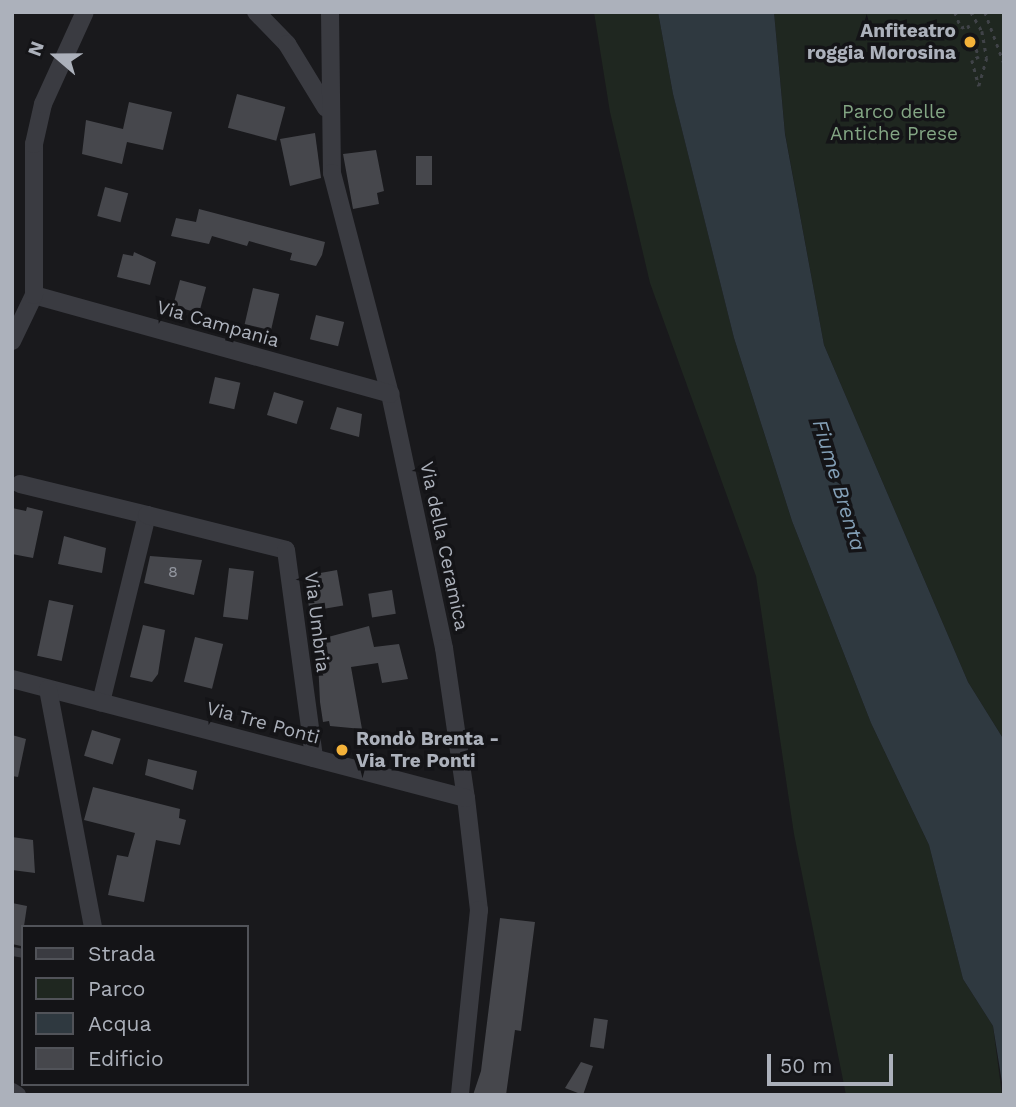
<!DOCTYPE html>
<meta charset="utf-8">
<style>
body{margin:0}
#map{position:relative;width:1016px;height:1107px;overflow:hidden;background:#19191c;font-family:"Work Sans",sans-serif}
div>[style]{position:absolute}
.green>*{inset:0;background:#1f2720}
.water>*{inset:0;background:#2f3940}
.building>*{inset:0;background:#46474c;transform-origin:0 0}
.path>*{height:2.5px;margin-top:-1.25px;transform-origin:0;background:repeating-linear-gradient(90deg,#404348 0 3.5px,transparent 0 8.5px)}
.service>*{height:9px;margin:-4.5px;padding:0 4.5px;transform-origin:4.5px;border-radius:4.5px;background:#3a3b41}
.minor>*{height:18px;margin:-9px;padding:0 9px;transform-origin:9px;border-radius:9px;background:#3a3b41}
.dots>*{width:19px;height:19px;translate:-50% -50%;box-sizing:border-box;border:4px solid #141417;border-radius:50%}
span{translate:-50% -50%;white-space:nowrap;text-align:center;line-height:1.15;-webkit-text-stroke:7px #141417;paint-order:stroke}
.number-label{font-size:16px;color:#92969f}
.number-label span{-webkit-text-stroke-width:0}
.poi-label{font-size:19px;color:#acb1bb;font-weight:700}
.right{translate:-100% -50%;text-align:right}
.left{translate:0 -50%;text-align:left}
.park-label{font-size:19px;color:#83a684}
.street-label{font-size:19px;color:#acb1bb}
.water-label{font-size:21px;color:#839fb6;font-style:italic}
.frame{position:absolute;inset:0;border:14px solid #acb1bb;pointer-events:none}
.legend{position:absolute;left:21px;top:925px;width:228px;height:161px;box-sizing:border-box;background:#141417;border:2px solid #515359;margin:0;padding:9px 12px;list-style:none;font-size:21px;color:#acb1bb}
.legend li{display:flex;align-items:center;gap:14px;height:35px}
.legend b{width:35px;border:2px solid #515359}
.north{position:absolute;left:21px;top:21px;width:70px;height:70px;-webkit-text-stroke:5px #141417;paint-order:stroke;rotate:290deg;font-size:19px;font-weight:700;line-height:28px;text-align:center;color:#acb1bb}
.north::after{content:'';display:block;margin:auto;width:24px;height:32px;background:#acb1bb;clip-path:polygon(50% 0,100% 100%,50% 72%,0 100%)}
.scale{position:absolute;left:767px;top:1054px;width:126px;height:32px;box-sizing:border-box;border:4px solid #acb1bb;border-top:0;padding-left:9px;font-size:21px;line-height:24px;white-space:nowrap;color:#acb1bb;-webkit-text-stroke:5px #141417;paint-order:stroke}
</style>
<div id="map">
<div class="green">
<i style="clip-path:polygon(594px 12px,658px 12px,673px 94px,734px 338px,792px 521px,871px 723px,929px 845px,963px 979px,993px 1026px,1002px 1095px,846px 1095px,794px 834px,756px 576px,650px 283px,610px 112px)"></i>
<i style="clip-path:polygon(774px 12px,1004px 12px,1004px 740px,968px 682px,824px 345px,785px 133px)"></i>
</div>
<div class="water">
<i style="clip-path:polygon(658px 12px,774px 12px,785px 134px,824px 345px,968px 682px,1004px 740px,1004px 1095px,993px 1026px,963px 979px,929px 845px,871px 723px,792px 521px,734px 338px,673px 94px)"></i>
</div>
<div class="building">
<i style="left:237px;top:94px;width:50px;height:35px;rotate:15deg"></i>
<i style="clip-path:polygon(129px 102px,172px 112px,163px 150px,127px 142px,122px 164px,82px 154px,86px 120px,123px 129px)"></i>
<i style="clip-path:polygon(315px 133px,321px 178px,290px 186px,280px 139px)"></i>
<i style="clip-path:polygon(376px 150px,384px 191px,377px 193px,379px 204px,353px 209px,343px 154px)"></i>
<i style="left:432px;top:156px;width:29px;height:16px;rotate:90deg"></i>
<i style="left:105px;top:187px;width:24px;height:30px;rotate:15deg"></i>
<i style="clip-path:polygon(199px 209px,325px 242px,322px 255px,316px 266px,290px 260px,292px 253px,249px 241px,247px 246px,212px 236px,209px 244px,171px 236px,176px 218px,196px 222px)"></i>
<i style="clip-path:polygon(134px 252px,156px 262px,150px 285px,117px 277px,123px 254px,133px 256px)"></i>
<i style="left:180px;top:280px;width:27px;height:27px;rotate:15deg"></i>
<i style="left:253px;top:288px;width:27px;height:37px;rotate:13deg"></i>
<i style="left:316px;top:315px;width:29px;height:25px;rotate:14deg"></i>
<i style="left:215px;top:377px;width:26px;height:27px;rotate:13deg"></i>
<i style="left:274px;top:392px;width:31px;height:24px;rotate:17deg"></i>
<i style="clip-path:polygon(337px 407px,362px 414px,359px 437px,330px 429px)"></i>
<i style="clip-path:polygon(27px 507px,43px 511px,33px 558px,12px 554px,12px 508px,26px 511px)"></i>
<i style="clip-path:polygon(64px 536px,106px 548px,102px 573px,58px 564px)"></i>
<i style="clip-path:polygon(150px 556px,202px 560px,194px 595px,144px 583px)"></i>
<i style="left:229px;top:568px;width:25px;height:49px;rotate:7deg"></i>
<i style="left:337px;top:570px;width:36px;height:34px;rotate:80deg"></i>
<i style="left:392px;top:590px;width:24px;height:24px;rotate:81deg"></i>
<i style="left:49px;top:600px;width:25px;height:57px;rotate:12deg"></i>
<i style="clip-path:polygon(143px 625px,165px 630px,158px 674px,152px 682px,130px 677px)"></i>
<i style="clip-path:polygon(369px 626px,374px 647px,399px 644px,408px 679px,382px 683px,378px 663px,351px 667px,362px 729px,330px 726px,329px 721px,323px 722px,320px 702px,317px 640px)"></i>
<i style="left:195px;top:637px;width:29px;height:46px;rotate:14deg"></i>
<i style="left:92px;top:730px;width:30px;height:27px;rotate:17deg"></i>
<i style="clip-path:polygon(12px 735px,26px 739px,18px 777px,12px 776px)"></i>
<i style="clip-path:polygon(148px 759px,197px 771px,193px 790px,145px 775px)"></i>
<i style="clip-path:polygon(93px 787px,180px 809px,179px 818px,186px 820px,180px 845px,156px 840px,144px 902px,108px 895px,117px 855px,128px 857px,135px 833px,84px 820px)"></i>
<i style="clip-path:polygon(12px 837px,33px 840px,35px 873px,12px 870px)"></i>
<i style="clip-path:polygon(12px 903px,27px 906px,21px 946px,12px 944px)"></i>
<i style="clip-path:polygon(500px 918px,535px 922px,521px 1031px,515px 1030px,506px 1095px,473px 1095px,481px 1071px)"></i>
<i style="left:594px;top:1018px;width:14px;height:29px;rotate:8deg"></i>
<i style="clip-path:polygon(581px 1062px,593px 1066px,583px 1095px,565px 1088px)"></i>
</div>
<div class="path">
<i style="left:955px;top:12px;width:17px;rotate:69deg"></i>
<i style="left:961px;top:28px;width:8px;rotate:-23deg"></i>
<i style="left:968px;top:25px;width:34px;rotate:71deg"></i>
<i style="left:979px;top:57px;width:8px;rotate:157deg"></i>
<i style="left:972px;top:60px;width:27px;rotate:75deg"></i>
<i style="left:971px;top:12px;width:22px;rotate:60deg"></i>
<i style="left:982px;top:31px;width:27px;rotate:80deg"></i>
<i style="left:987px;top:58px;width:29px;rotate:106deg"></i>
<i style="left:985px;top:12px;width:54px;rotate:69.6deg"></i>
</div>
<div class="service">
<i style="left:12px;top:951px;width:11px;rotate:10deg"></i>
</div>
<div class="minor">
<i style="left:256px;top:12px;width:45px;rotate:45.9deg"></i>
<i style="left:287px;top:44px;width:75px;rotate:58.6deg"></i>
<i style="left:330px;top:12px;width:161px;rotate:89.3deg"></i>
<i style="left:332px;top:173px;width:228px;rotate:75.3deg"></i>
<i style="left:390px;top:394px;width:260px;rotate:78deg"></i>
<i style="left:444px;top:648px;width:152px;rotate:81.7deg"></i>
<i style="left:466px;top:798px;width:113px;rotate:83.4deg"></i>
<i style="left:479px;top:910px;width:186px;rotate:95.9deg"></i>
<i style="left:34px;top:295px;width:370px;rotate:15.5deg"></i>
<i style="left:12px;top:341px;width:51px;rotate:-64.4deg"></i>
<i style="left:34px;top:295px;width:151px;rotate:-90deg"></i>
<i style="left:34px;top:144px;width:41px;rotate:-77.3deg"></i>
<i style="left:43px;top:104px;width:101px;rotate:-65.5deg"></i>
<i style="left:20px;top:484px;width:131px;rotate:13.7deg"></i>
<i style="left:147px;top:515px;width:193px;rotate:103.8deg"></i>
<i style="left:147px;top:515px;width:143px;rotate:14.1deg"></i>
<i style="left:286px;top:550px;width:210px;rotate:82.3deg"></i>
<i style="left:12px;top:679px;width:469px;rotate:14.7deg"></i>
<i style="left:48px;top:689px;width:242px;rotate:79.3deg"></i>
<i style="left:12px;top:1092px;width:6px;rotate:31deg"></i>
</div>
<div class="dots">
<i style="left:970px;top:42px;background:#f4b239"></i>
<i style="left:342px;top:750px;background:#f4b239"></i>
</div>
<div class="number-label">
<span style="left:173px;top:572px">8</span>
</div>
<div class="poi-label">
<span class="right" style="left:956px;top:42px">Anfiteatro<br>roggia Morosina</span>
<span class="left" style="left:356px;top:750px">Rondò Brenta -<br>Via Tre Ponti</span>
</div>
<div class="park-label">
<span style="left:894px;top:123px">Parco delle<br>Antiche Prese</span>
</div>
<div class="street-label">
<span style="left:218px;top:324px;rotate:16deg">Via Campania</span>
<span style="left:444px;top:546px;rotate:78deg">Via della Ceramica</span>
<span style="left:317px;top:622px;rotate:83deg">Via Umbria</span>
<span style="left:263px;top:723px;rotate:15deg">Via Tre Ponti</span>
</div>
<div class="water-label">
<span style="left:839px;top:485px;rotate:73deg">Fiume Brenta</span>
</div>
<div class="frame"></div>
<ul class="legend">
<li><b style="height:9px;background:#3a3b41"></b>Strada</li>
<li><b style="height:19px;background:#1f2720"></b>Parco</li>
<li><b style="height:19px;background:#2f3940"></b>Acqua</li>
<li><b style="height:19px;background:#46474c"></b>Edificio</li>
</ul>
<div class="north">N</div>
<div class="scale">50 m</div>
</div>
